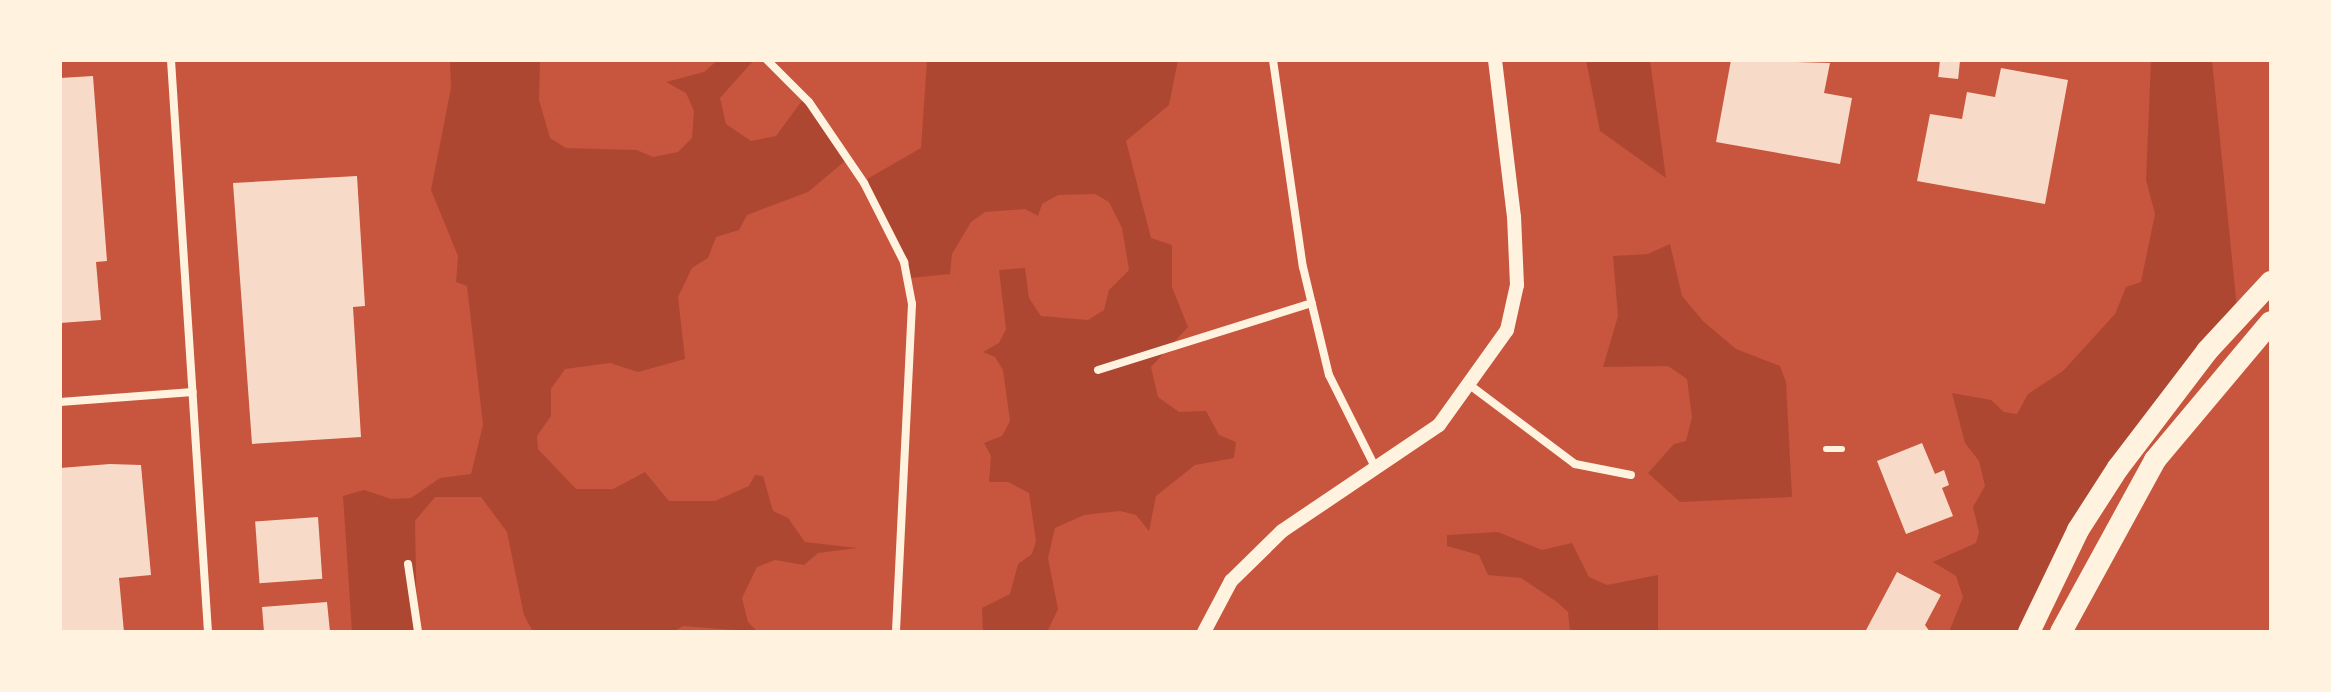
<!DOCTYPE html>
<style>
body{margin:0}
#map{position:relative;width:2331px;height:692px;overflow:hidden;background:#c8553d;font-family:Arial,sans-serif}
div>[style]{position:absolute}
.green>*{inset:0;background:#ae4732}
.building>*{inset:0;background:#f7dbc8;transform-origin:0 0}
.service>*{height:6px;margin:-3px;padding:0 3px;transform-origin:3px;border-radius:3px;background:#fff3e0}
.minor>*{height:8px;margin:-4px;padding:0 4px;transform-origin:4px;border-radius:4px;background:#fff3e0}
.tertiary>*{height:14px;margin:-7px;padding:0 7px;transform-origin:7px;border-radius:7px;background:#fff3e0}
.motorway>*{height:22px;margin:-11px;padding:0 11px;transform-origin:11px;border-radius:11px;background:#fff3e0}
span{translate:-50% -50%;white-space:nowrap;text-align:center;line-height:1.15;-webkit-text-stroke:8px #fff3e0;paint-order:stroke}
.frame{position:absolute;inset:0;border:62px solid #fff3e0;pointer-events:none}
</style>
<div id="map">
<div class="green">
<i style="clip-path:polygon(450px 60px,540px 60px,539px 100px,550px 138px,566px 148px,637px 150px,653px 157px,678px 152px,692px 138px,694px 111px,686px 93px,666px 82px,704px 72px,718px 60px,754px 60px,720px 98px,726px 124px,751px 141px,776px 136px,804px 98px,845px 161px,808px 192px,747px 215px,739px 230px,716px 237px,708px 258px,692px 268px,678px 297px,685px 359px,638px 372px,610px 363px,565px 369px,551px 389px,551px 416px,537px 436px,538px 449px,576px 489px,613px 489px,645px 472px,669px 501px,715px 501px,749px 486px,755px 475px,763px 476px,773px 511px,788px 518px,805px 542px,857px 548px,818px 553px,804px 565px,775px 560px,757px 567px,742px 598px,748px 622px,758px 632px,683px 626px,673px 632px,533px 632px,524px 615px,507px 532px,481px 497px,435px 497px,415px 521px,417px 632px,352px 632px,343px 496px,364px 490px,391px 499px,411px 498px,440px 478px,471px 474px,483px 425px,467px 286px,456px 282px,458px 256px,431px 190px,451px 88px)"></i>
<i style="clip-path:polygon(927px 60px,1178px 60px,1169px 105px,1126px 141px,1151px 238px,1172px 245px,1172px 287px,1188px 327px,1151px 367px,1158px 397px,1179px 412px,1206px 411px,1219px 435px,1236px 442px,1234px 458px,1195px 465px,1156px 496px,1149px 531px,1136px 515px,1120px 511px,1084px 515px,1055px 528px,1048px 558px,1058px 609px,1047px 632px,983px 632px,982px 608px,1010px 594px,1018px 564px,1032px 554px,1036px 541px,1029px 493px,1008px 482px,989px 482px,991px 456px,984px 443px,1002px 436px,1010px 421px,1003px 370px,995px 357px,983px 352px,999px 343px,1006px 329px,999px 270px,1025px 268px,1029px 298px,1041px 316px,1088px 320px,1104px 310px,1109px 290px,1129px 270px,1122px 228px,1109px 202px,1095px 194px,1058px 195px,1042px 204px,1038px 216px,1025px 209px,985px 212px,971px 222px,952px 254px,950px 274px,910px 278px,862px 182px,921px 148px)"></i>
<i style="clip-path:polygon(1586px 60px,1650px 60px,1666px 178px,1600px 131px)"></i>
<i style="clip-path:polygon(2151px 60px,2212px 60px,2238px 318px,2157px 414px,2029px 632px,1949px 632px,1963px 597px,1956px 576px,1933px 562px,1976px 543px,1979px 532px,1973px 507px,1985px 486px,1979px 461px,1965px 443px,1952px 393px,1991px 400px,2004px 412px,2017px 414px,2028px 394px,2063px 371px,2115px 314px,2126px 287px,2141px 282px,2155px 214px,2146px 180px)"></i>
<i style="clip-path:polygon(1670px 244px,1682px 296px,1703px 321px,1736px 349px,1780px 366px,1786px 382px,1792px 497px,1680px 502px,1648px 473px,1674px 444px,1686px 441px,1692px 417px,1687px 379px,1668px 366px,1603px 367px,1618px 316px,1613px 256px,1648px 254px)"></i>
<i style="clip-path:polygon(1498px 532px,1542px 550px,1572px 543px,1589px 577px,1607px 585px,1658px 575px,1658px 632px,1570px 632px,1568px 612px,1557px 602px,1521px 578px,1488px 575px,1479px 555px,1447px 546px,1447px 535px)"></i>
</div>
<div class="building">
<i style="clip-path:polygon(1731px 60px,1830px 63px,1824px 93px,1852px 98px,1840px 164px,1716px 142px)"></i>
<i style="left:1940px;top:60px;width:20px;height:17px;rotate:6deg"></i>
<i style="clip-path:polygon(2001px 68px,2068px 80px,2045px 204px,1917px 181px,1930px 114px,1962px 119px,1967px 92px,1995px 97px)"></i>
<i style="clip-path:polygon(93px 76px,107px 261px,96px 262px,101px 320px,60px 323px,60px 78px)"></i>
<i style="clip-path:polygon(357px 176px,365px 306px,353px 307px,361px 437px,252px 444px,233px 183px)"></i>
<i style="clip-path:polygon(1922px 443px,1935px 474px,1944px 470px,1949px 485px,1942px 488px,1953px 516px,1906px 534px,1877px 461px)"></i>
<i style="clip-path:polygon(110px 464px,141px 465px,151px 575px,119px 578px,124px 632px,60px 632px,60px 468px)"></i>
<i style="left:318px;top:517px;width:62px;height:63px;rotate:86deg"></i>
<i style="clip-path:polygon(1897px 572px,1941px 595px,1925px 625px,1930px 632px,1865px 632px)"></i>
<i style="clip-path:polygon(327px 602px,330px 632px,264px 632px,262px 607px)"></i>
</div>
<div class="service">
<i style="left:1826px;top:449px;width:16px"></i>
</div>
<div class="minor">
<i style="left:171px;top:60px;width:573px;rotate:86.3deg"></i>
<i style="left:767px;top:60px;width:59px;rotate:45deg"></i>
<i style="left:809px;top:102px;width:98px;rotate:55.8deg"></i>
<i style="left:864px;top:183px;width:89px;rotate:63.1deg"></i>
<i style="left:904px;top:262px;width:43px;rotate:79.2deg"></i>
<i style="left:912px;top:304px;width:328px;rotate:92.8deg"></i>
<i style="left:1273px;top:60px;width:209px;rotate:81.8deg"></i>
<i style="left:1303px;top:267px;width:111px;rotate:76.5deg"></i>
<i style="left:1329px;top:375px;width:103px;rotate:63.4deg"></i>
<i style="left:1098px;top:370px;width:224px;rotate:-17.4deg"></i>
<i style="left:1471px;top:386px;width:130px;rotate:36.9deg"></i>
<i style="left:1575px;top:464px;width:57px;rotate:11.1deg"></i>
<i style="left:60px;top:402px;width:133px;rotate:-4.3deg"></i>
<i style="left:408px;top:564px;width:69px;rotate:81.6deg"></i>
</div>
<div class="tertiary">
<i style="left:1204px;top:632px;width:58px;rotate:-62.1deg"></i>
<i style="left:1231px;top:581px;width:71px;rotate:-44.4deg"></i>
<i style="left:1282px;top:531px;width:189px;rotate:-34deg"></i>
<i style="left:1439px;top:425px;width:117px;rotate:-54.4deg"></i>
<i style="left:1507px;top:330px;width:46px;rotate:-77.5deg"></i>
<i style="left:1517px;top:285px;width:68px;rotate:-92.5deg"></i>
<i style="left:1514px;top:217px;width:158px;rotate:-96.9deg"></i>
</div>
<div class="motorway">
<i style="left:2029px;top:632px;width:113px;rotate:-64.3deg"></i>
<i style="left:2078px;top:530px;width:74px;rotate:-57.2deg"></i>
<i style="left:2118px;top:468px;width:147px;rotate:-52.7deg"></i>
<i style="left:2207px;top:351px;width:94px;rotate:-47.2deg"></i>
<i style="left:2061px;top:632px;width:196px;rotate:-61.3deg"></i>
<i style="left:2155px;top:460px;width:180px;rotate:-50deg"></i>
</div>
<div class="frame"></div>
</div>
